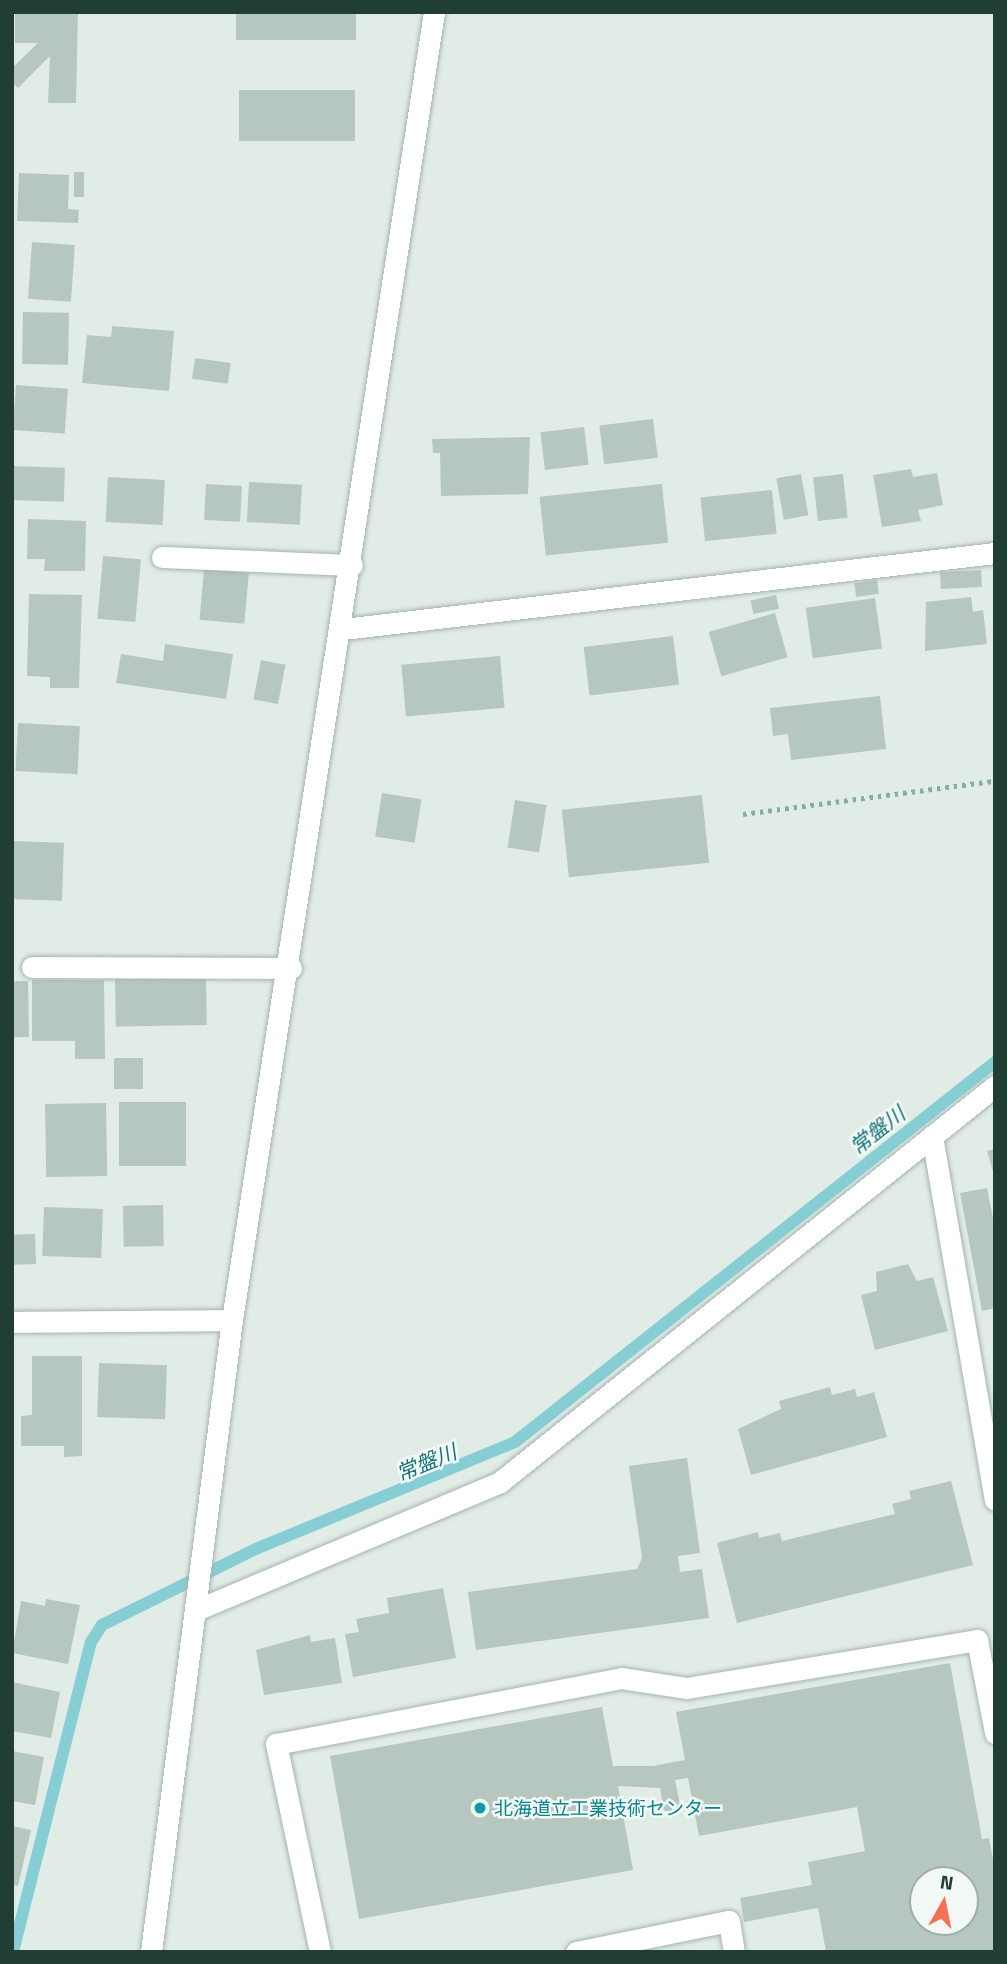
<!DOCTYPE html>
<meta charset="utf-8">
<style>
body{margin:0}
#map{position:relative;width:1007px;height:1964px;overflow:hidden;background:#e1ece7;font-family:"Titillium Web","Noto Sans JP",sans-serif}
div>[style]{position:absolute}
.stream>*{height:12px;margin:-6px;padding:0 6px;transform-origin:6px;border-radius:6px;background:#87ced4}
.building>*{inset:0;background:#b6c7bf;transform-origin:0 0}
.path>*{height:4.5px;margin-top:-2.25px;transform-origin:0;background:repeating-linear-gradient(90deg,#81b19e 0 3.5px,transparent 0 8.5px)}
.roads{filter:drop-shadow(0 0 2px #a4b4ae) drop-shadow(0 0 2px #a4b4ae)}
.lane>*{height:21px;margin:-10.5px;padding:0 10.5px;transform-origin:10.5px;border-radius:10.5px;background:#fff}
.street>*{height:21px;margin:-10.5px;padding:0 10.5px;transform-origin:10.5px;border-radius:10.5px;background:#fff}
.secondary>*{height:21px;margin:-10.5px;padding:0 10.5px;transform-origin:10.5px;border-radius:10.5px;background:#fff}
.dots>*{width:19px;height:19px;translate:-50% -50%;box-sizing:border-box;border:4px solid #f2f9f5;border-radius:50%}
span{translate:-50% -50%;white-space:nowrap;text-align:center;line-height:1.15;-webkit-text-stroke:5px #f2f9f5;paint-order:stroke}
.culture-label{font-size:19px;color:#0d838f}
.left{translate:0 -50%;text-align:left}
.water-label{font-size:21px;color:#19737c;font-style:italic}
.frame{position:absolute;inset:0;border:14px solid #213e34;pointer-events:none}
.north{position:absolute;left:909px;top:1866px;width:70px;height:70px;box-sizing:border-box;background:#f2f9f5;border:2px solid #9eaea8;border-radius:50%;rotate:9deg;font-size:19px;font-weight:700;line-height:28px;text-align:center;color:#213e34}
.north::after{content:'';display:block;margin:auto;width:24px;height:32px;background:#f77055;clip-path:polygon(50% 0,100% 100%,50% 72%,0 100%)}
</style>
<div id="map">
<div class="stream">
<i style="left:13px;top:1952px;width:320px;rotate:-75.9deg"></i>
<i style="left:91px;top:1642px;width:20px;rotate:-57deg"></i>
<i style="left:102px;top:1625px;width:174px;rotate:-26.3deg"></i>
<i style="left:258px;top:1548px;width:278px;rotate:-22.4deg"></i>
<i style="left:515px;top:1442px;width:612px;rotate:-38.37deg"></i>
</div>
<div class="building">
<i style="clip-path:polygon(15px 12px,78px 12px,76px 103px,48px 103px,50px 56px,18px 88px,12px 83px,12px 68px,38px 43px,15px 43px)"></i>
<i style="left:236px;top:12px;width:120px;height:28px"></i>
<i style="left:239px;top:90px;width:116px;height:51px"></i>
<i style="left:74px;top:172px;width:10px;height:25px"></i>
<i style="clip-path:polygon(19px 173px,69px 175px,68px 209px,79px 210px,78px 223px,17px 221px)"></i>
<i style="left:32px;top:242px;width:43px;height:57px;rotate:4deg"></i>
<i style="left:23px;top:312px;width:46px;height:52px;rotate:1deg"></i>
<i style="clip-path:polygon(112px 326px,174px 331px,169px 391px,82px 383px,87px 335px,111px 337px)"></i>
<i style="left:195px;top:358px;width:36px;height:21px;rotate:8deg"></i>
<i style="left:16px;top:385px;width:52px;height:45px;rotate:4deg"></i>
<i style="left:653px;top:419px;width:39px;height:54px;rotate:83deg"></i>
<i style="left:584px;top:427px;width:38px;height:44px;rotate:83deg"></i>
<i style="clip-path:polygon(530px 437px,528px 494px,441px 496px,440px 453px,433px 453px,432px 439px)"></i>
<i style="left:12px;top:466px;width:53px;height:34px;rotate:2deg"></i>
<i style="clip-path:polygon(911px 469px,913px 477px,937px 473px,943px 505px,918px 510px,921px 521px,882px 527px,873px 475px)"></i>
<i style="left:801px;top:474px;width:42px;height:25px;rotate:80deg"></i>
<i style="left:843px;top:474px;width:44px;height:30px;rotate:84deg"></i>
<i style="left:108px;top:477px;width:57px;height:45px;rotate:3deg"></i>
<i style="left:249px;top:482px;width:53px;height:40px;rotate:3deg"></i>
<i style="left:206px;top:484px;width:36px;height:36px;rotate:3deg"></i>
<i style="left:662px;top:484px;width:59px;height:123px;rotate:84deg"></i>
<i style="left:772px;top:490px;width:44px;height:72px;rotate:84deg"></i>
<i style="clip-path:polygon(28px 519px,86px 521px,85px 571px,44px 571px,45px 559px,27px 559px)"></i>
<i style="left:103px;top:556px;width:38px;height:63px;rotate:5deg"></i>
<i style="left:204px;top:569px;width:45px;height:51px;rotate:5deg"></i>
<i style="left:981px;top:570px;width:17px;height:41px;rotate:87deg"></i>
<i style="left:877px;top:580px;width:14px;height:23px;rotate:82deg"></i>
<i style="clip-path:polygon(29px 594px,82px 595px,79px 688px,50px 688px,50px 677px,27px 676px)"></i>
<i style="left:776px;top:595px;width:14px;height:26px;rotate:78deg"></i>
<i style="clip-path:polygon(971px 597px,973px 612px,983px 610px,987px 644px,925px 651px,926px 602px)"></i>
<i style="left:875px;top:598px;width:51px;height:70px;rotate:82deg"></i>
<i style="left:775px;top:613px;width:46px;height:69px;rotate:74deg"></i>
<i style="left:673px;top:636px;width:49px;height:90px;rotate:83deg"></i>
<i style="clip-path:polygon(165px 644px,233px 654px,226px 699px,116px 683px,121px 654px,163px 661px)"></i>
<i style="left:500px;top:656px;width:52px;height:99px;rotate:85deg"></i>
<i style="left:261px;top:660px;width:25px;height:40px;rotate:11deg"></i>
<i style="clip-path:polygon(880px 696px,886px 749px,791px 760px,788px 734px,773px 736px,770px 708px)"></i>
<i style="left:18px;top:723px;width:62px;height:48px;rotate:3deg"></i>
<i style="left:382px;top:793px;width:40px;height:44px;rotate:9deg"></i>
<i style="left:702px;top:795px;width:68px;height:141px;rotate:84deg"></i>
<i style="left:515px;top:800px;width:32px;height:48px;rotate:9deg"></i>
<i style="left:12px;top:841px;width:52px;height:58px;rotate:2deg"></i>
<i style="left:206px;top:978px;width:47px;height:91px;rotate:89deg"></i>
<i style="clip-path:polygon(32px 980px,104px 980px,105px 1059px,75px 1059px,75px 1041px,32px 1041px)"></i>
<i style="left:28px;top:981px;width:56px;height:16px;rotate:89deg"></i>
<i style="left:114px;top:1058px;width:29px;height:31px"></i>
<i style="left:119px;top:1102px;width:67px;height:64px"></i>
<i style="left:106px;top:1103px;width:73px;height:61px;rotate:89deg"></i>
<i style="clip-path:polygon(995px 1149px,995px 1175px,994px 1175px,987px 1151px)"></i>
<i style="clip-path:polygon(987px 1188px,995px 1228px,995px 1308px,982px 1311px,960px 1193px)"></i>
<i style="left:163px;top:1205px;width:41px;height:40px;rotate:89deg"></i>
<i style="left:44px;top:1207px;width:59px;height:49px;rotate:2deg"></i>
<i style="left:35px;top:1234px;width:30px;height:23px;rotate:88deg"></i>
<i style="clip-path:polygon(908px 1264px,917px 1281px,933px 1277px,948px 1331px,875px 1350px,861px 1295px,877px 1291px,876px 1272px)"></i>
<i style="clip-path:polygon(32px 1356px,82px 1356px,82px 1456px,64px 1457px,64px 1446px,21px 1446px,21px 1416px,32px 1415px)"></i>
<i style="left:99px;top:1363px;width:68px;height:54px;rotate:2deg"></i>
<i style="clip-path:polygon(830px 1387px,832px 1395px,855px 1389px,857px 1397px,874px 1392px,887px 1437px,751px 1475px,738px 1429px,781px 1409px,779px 1401px)"></i>
<i style="clip-path:polygon(687px 1458px,700px 1553px,678px 1556px,680px 1572px,702px 1569px,709px 1618px,476px 1650px,468px 1592px,637px 1569px,642px 1558px,629px 1466px)"></i>
<i style="clip-path:polygon(951px 1481px,973px 1565px,737px 1623px,717px 1543px,758px 1532px,759px 1538px,780px 1533px,782px 1541px,895px 1514px,892px 1504px,911px 1499px,909px 1491px)"></i>
<i style="clip-path:polygon(443px 1588px,456px 1658px,353px 1677px,345px 1634px,359px 1632px,356px 1619px,389px 1613px,387px 1598px)"></i>
<i style="clip-path:polygon(46px 1599px,80px 1605px,68px 1664px,12px 1653px,21px 1601px,45px 1606px)"></i>
<i style="clip-path:polygon(310px 1635px,311px 1642px,335px 1638px,342px 1683px,264px 1695px,256px 1650px)"></i>
<i style="clip-path:polygon(evenodd,950px 1663px,982px 1839px,989px 1838px,995px 1869px,995px 1952px,826px 1952px,818px 1908px,744px 1922px,740px 1898px,812px 1885px,808px 1862px,865px 1851px,857px 1807px,699px 1836px,688px 1778px,675px 1780px,681px 1809px,664px 1812px,660px 1788px,618px 1786px,633px 1870px,359px 1919px,330px 1756px,602px 1707px,613px 1766px,653px 1766px,685px 1760px,676px 1712px,950px 1663px,923px 1880px,965px 1880px,965px 1922px,923px 1922px,923px 1880px)"></i>
<i style="clip-path:polygon(12px 1682px,60px 1692px,51px 1738px,12px 1731px)"></i>
<i style="clip-path:polygon(12px 1751px,44px 1757px,35px 1805px,12px 1801px)"></i>
<i style="clip-path:polygon(12px 1826px,31px 1830px,18px 1886px,12px 1885px)"></i>
</div>
<div class="path">
<i style="left:743px;top:814px;width:254px;rotate:-7.5deg"></i>
</div>
<div class="roads">
<div class="lane">
<i style="left:162px;top:557px;width:190px;rotate:2.4deg"></i>
<i style="left:32px;top:967px;width:259px;rotate:0.2deg"></i>
<i style="left:932px;top:1136px;width:369px;rotate:80.2deg"></i>
<i style="left:320px;top:1952px;width:213px;rotate:-101.9deg"></i>
<i style="left:276px;top:1744px;width:351px;rotate:-10.8deg"></i>
<i style="left:621px;top:1678px;width:67px;rotate:8.6deg"></i>
<i style="left:687px;top:1688px;width:294px;rotate:-9.4deg"></i>
<i style="left:977px;top:1640px;width:95px;rotate:79deg"></i>
<i style="left:576px;top:1952px;width:156px;rotate:-11.5deg"></i>
<i style="left:729px;top:1921px;width:31px;rotate:81deg"></i>
</div>
<div class="street">
<i style="left:343px;top:629px;width:656px;rotate:-6.65deg"></i>
</div>
<div class="secondary">
<i style="left:12px;top:1322px;width:220px;rotate:-0.5deg"></i>
<i style="left:196px;top:1610px;width:330px;rotate:-22.8deg"></i>
<i style="left:500px;top:1482px;width:634px;rotate:-38.66deg"></i>
<i style="left:151px;top:1952px;width:637px;rotate:-82.7deg"></i>
<i style="left:232px;top:1320px;width:1324px;rotate:-81.22deg"></i>
</div>
</div>
<div class="dots">
<i style="left:480px;top:1808px;background:#0f9aa8"></i>
</div>
<div class="culture-label">
<span class="left" style="left:494px;top:1808px">北海道立工業技術センター</span>
</div>
<div class="water-label">
<span style="left:877px;top:1130px;rotate:-38deg">常盤川</span>
<span style="left:426px;top:1462px;rotate:-22deg">常盤川</span>
</div>
<div class="frame"></div>
<div class="north">N</div>
</div>
